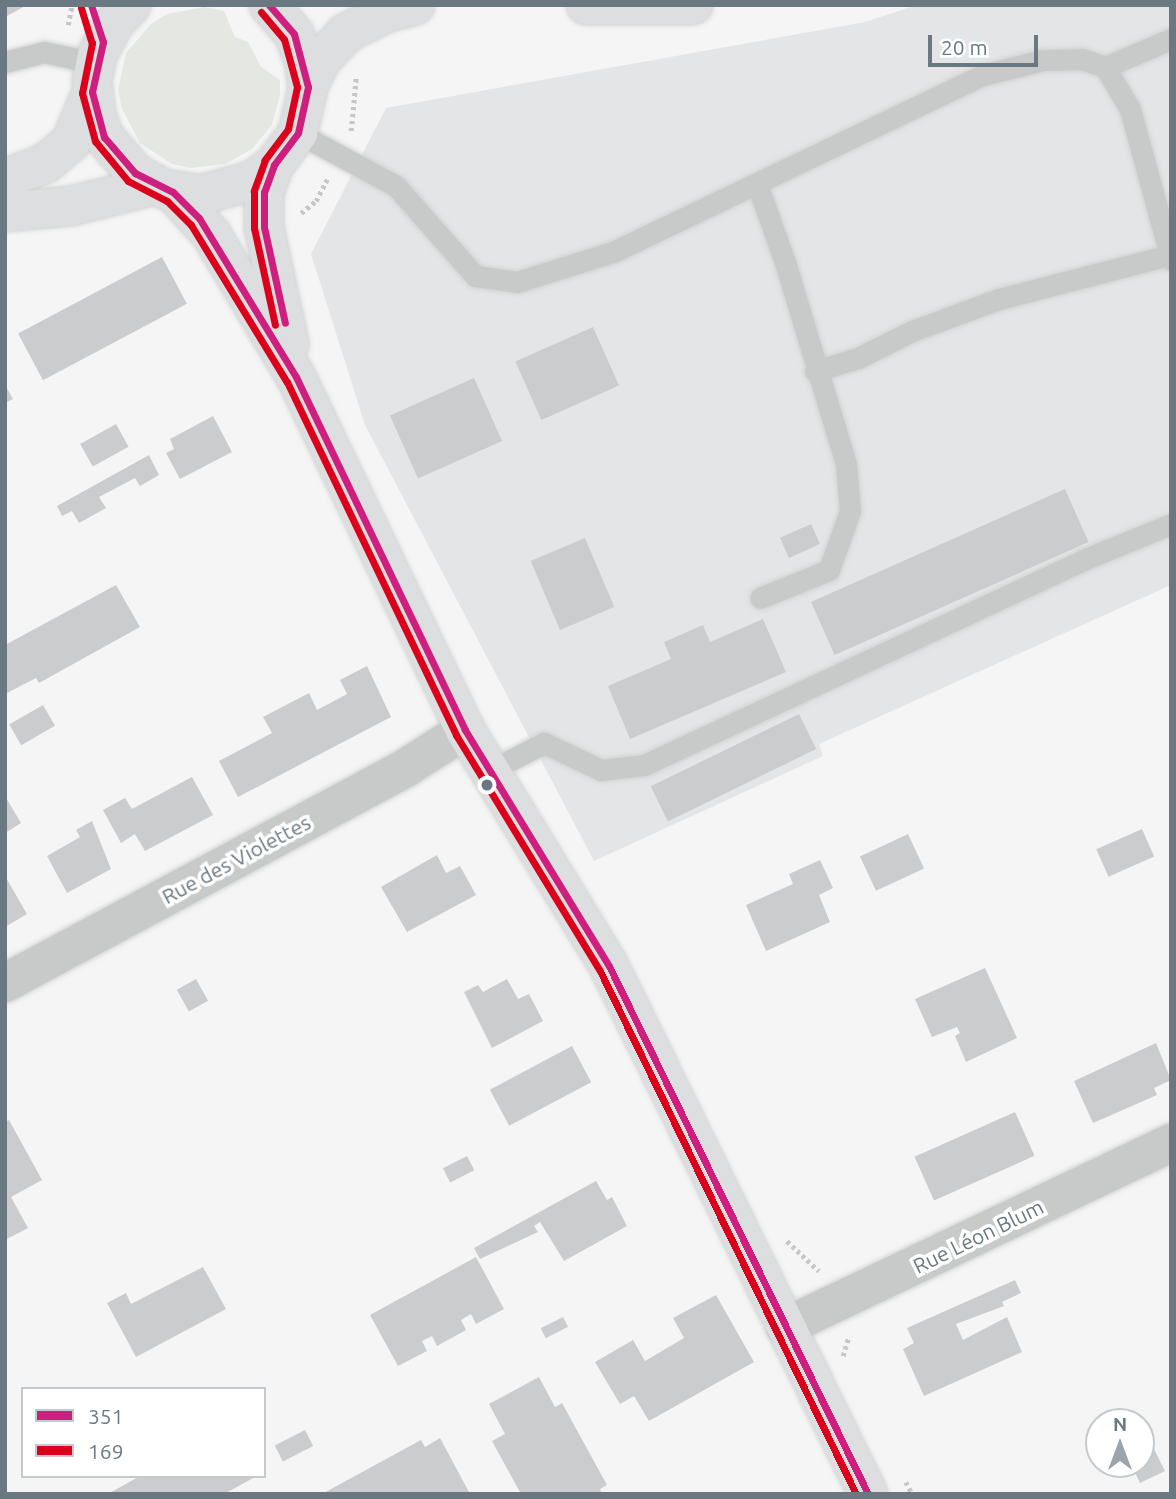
<!DOCTYPE html>
<meta charset="utf-8">
<style>
body{margin:0}
#map{position:relative;width:1176px;height:1499px;overflow:hidden;background:#f5f5f5;font-family:Ubuntu,sans-serif}
div>[style]{position:absolute}
.built>*{inset:0;background:#e4e5e6}
.green>*{inset:0;background:#e4e7e2}
.building>*{inset:0;background:#cbcccd;transform-origin:0 0}
.path>*{height:4.5px;margin-top:-2.25px;transform-origin:0;background:repeating-linear-gradient(90deg,#c6c7c8 0 3.5px,transparent 0 7px)}
.roads{filter:drop-shadow(0 0 2px #d1d2d2) drop-shadow(0 0 2px #d1d2d2)}
.service>*{height:21px;margin:-10.5px;padding:0 10.5px;transform-origin:10.5px;border-radius:10.5px;background:#c8caca}
.minor>*{height:38px;margin:-19px;padding:0 19px;transform-origin:19px;border-radius:19px;background:#c8caca}
.secondary>*{height:38px;margin:-19px;padding:0 19px;transform-origin:19px;border-radius:19px;background:#dddedf}
.bus-1>*{height:7px;margin:-3.5px;padding:0 3.5px;transform-origin:3.5px;border-radius:3.5px;background:#ce1f7e}
.bus-2>*{height:7px;margin:-3.5px;padding:0 3.5px;transform-origin:3.5px;border-radius:3.5px;background:#db001b}
.dots>*{width:19px;height:19px;translate:-50% -50%;box-sizing:border-box;border:4px solid #fff;border-radius:50%}
span{translate:-50% -50%;white-space:nowrap;text-align:center;line-height:1.15;-webkit-text-stroke:7px #fff;paint-order:stroke}
.street-label{font-size:21px;color:#697881}
.frame{position:absolute;inset:0;border:7px solid #697881;pointer-events:none}
.legend{position:absolute;left:21px;top:1387px;width:245px;height:91px;box-sizing:border-box;background:#fff;border:2px solid #c3c9cd;margin:0;padding:9px 12px;list-style:none;font-size:21px;color:#697881}
.legend li{display:flex;align-items:center;gap:14px;height:35px}
.legend b{width:35px;border:2px solid #c3c9cd}
.north{position:absolute;left:1085px;top:1408px;width:70px;height:70px;box-sizing:border-box;background:#fff;border:2px solid #c3c9cd;border-radius:50%;rotate:0deg;font-size:19px;font-weight:700;line-height:28px;text-align:center;color:#697881}
.north::after{content:'';display:block;margin:auto;width:24px;height:32px;background:#9aa4aa;clip-path:polygon(50% 0,100% 100%,50% 72%,0 100%)}
.scale{position:absolute;left:928px;top:35px;width:110px;height:32px;box-sizing:border-box;border:4px solid #697881;border-top:0;padding-left:9px;font-size:21px;line-height:24px;white-space:nowrap;color:#697881;-webkit-text-stroke:5px #fff;paint-order:stroke}
</style>
<div id="map">
<div class="built">
<i style="clip-path:polygon(917px 5px,1171px 5px,1171px 585px,819px 744px,823px 756px,594px 861px,365px 425px,311px 254px,386px 108px,865px 22px)"></i>
</div>
<div class="green">
<i style="clip-path:polygon(205px 7px,224px 11px,235px 37px,248px 42px,261px 67px,280px 80px,280px 95px,272px 125px,252px 149px,225px 164px,191px 168px,172px 164px,140px 143px,122px 109px,118px 90px,126px 53px,151px 24px,167px 14px)"></i>
</div>
<div class="building">
<i style="clip-path:polygon(5px 5px,27px 5px,5px 17px)"></i>
<i style="left:162px;top:257px;width:53px;height:163px;rotate:62deg"></i>
<i style="left:593px;top:327px;width:64px;height:85px;rotate:66deg"></i>
<i style="left:474px;top:378px;width:69px;height:92px;rotate:66deg"></i>
<i style="clip-path:polygon(5px 385px,13px 399px,5px 403px)"></i>
<i style="clip-path:polygon(213px 416px,232px 452px,180px 479px,166px 453px,174px 449px,170px 439px)"></i>
<i style="left:116px;top:424px;width:26px;height:41px;rotate:61deg"></i>
<i style="clip-path:polygon(149px 455px,159px 475px,140px 486px,135px 478px,99px 497px,106px 508px,79px 523px,72px 511px,62px 516px,57px 506px)"></i>
<i style="left:1065px;top:489px;width:58px;height:278px;rotate:66deg"></i>
<i style="left:811px;top:524px;width:22px;height:34px;rotate:66deg"></i>
<i style="left:585px;top:538px;width:75px;height:59px;rotate:67deg"></i>
<i style="clip-path:polygon(116px 585px,140px 627px,39px 683px,36px 678px,5px 694px,5px 645px)"></i>
<i style="clip-path:polygon(763px 619px,786px 672px,630px 739px,608px 686px,671px 659px,664px 642px,703px 625px,710px 642px)"></i>
<i style="clip-path:polygon(367px 666px,391px 717px,238px 797px,219px 761px,272px 733px,263px 717px,309px 693px,317px 710px,347px 694px,340px 680px)"></i>
<i style="left:43px;top:705px;width:24px;height:39px;rotate:60deg"></i>
<i style="left:799px;top:714px;width:39px;height:165px;rotate:64deg"></i>
<i style="clip-path:polygon(192px 777px,213px 815px,145px 851px,135px 834px,121px 843px,103px 810px,125px 798px,132px 809px)"></i>
<i style="clip-path:polygon(5px 796px,21px 823px,5px 833px)"></i>
<i style="clip-path:polygon(92px 821px,111px 869px,67px 893px,47px 856px,80px 837px,76px 830px)"></i>
<i style="left:1142px;top:829px;width:30px;height:50px;rotate:66deg"></i>
<i style="left:908px;top:834px;width:38px;height:53px;rotate:65deg"></i>
<i style="clip-path:polygon(437px 855px,446px 873px,460px 866px,476px 895px,407px 932px,381px 887px)"></i>
<i style="clip-path:polygon(820px 860px,833px 888px,819px 895px,830px 922px,766px 951px,746px 905px,793px 884px,789px 874px)"></i>
<i style="clip-path:polygon(5px 876px,27px 914px,5px 927px)"></i>
<i style="clip-path:polygon(985px 968px,1017px 1038px,966px 1062px,955px 1036px,960px 1033px,957px 1027px,932px 1037px,915px 999px)"></i>
<i style="left:196px;top:979px;width:25px;height:22px;rotate:61deg"></i>
<i style="clip-path:polygon(507px 979px,518px 999px,529px 994px,543px 1021px,492px 1048px,464px 992px,478px 985px,483px 992px)"></i>
<i style="clip-path:polygon(1156px 1043px,1171px 1080px,1154px 1088px,1157px 1095px,1093px 1123px,1074px 1081px)"></i>
<i style="left:572px;top:1046px;width:41px;height:93px;rotate:62deg"></i>
<i style="left:1015px;top:1112px;width:48px;height:110px;rotate:66deg"></i>
<i style="clip-path:polygon(9px 1120px,42px 1180px,11px 1197px,28px 1228px,5px 1240px,5px 1122px)"></i>
<i style="left:467px;top:1156px;width:16px;height:27px;rotate:63deg"></i>
<i style="clip-path:polygon(596px 1181px,607px 1200px,612px 1197px,627px 1226px,564px 1261px,540px 1222px,534px 1226px,538px 1232px,480px 1259px,474px 1248px)"></i>
<i style="clip-path:polygon(476px 1257px,504px 1309px,476px 1324px,471px 1314px,461px 1320px,466px 1330px,437px 1346px,432px 1336px,422px 1341px,427px 1351px,398px 1366px,370px 1315px)"></i>
<i style="clip-path:polygon(203px 1267px,226px 1309px,136px 1357px,107px 1303px,126px 1293px,131px 1304px)"></i>
<i style="clip-path:polygon(1015px 1280px,1021px 1293px,1002px 1302px,1004px 1306px,956px 1324px,963px 1340px,1007px 1317px,1022px 1352px,924px 1396px,903px 1349px,914px 1343px,907px 1328px)"></i>
<i style="clip-path:polygon(716px 1295px,754px 1362px,649px 1421px,634px 1396px,620px 1404px,595px 1362px,633px 1340px,645px 1361px,684px 1338px,673px 1318px)"></i>
<i style="left:563px;top:1317px;width:11px;height:25px;rotate:63deg"></i>
<i style="clip-path:polygon(539px 1377px,555px 1407px,562px 1403px,607px 1485px,600px 1489px,602px 1494px,521px 1494px,492px 1441px,505px 1434px,489px 1404px)"></i>
<i style="clip-path:polygon(1143px 1427px,1165px 1471px,1140px 1483px,1131px 1464px,1141px 1464px)"></i>
<i style="left:305px;top:1430px;width:18px;height:34px;rotate:63deg"></i>
<i style="clip-path:polygon(440px 1438px,470px 1494px,322px 1494px,421px 1440px,425px 1447px)"></i>
<i style="clip-path:polygon(140px 1476px,257px 1476px,224px 1494px,108px 1494px)"></i>
</div>
<div class="path">
<i style="left:68px;top:25px;width:20px;rotate:-79deg"></i>
<i style="left:351px;top:131px;width:54px;rotate:-84.7deg"></i>
<i style="left:301px;top:213px;width:19px;rotate:-39deg"></i>
<i style="left:316px;top:201px;width:25px;rotate:-63deg"></i>
<i style="left:787px;top:1241px;width:44px;rotate:43.2deg"></i>
<i style="left:843px;top:1356px;width:19px;rotate:-74deg"></i>
<i style="left:906px;top:1482px;width:13px;rotate:63deg"></i>
</div>
<div class="roads">
<div class="service">
<i style="left:5px;top:62px;width:40px;rotate:-14.4deg"></i>
<i style="left:44px;top:52px;width:33px;rotate:12deg"></i>
<i style="left:76px;top:59px;width:21px;rotate:29deg"></i>
<i style="left:1105px;top:67px;width:72px;rotate:-23deg"></i>
<i style="left:298px;top:133px;width:111px;rotate:28.4deg"></i>
<i style="left:396px;top:186px;width:120px;rotate:48.7deg"></i>
<i style="left:475px;top:276px;width:42px;rotate:8.1deg"></i>
<i style="left:517px;top:282px;width:101px;rotate:-17.4deg"></i>
<i style="left:613px;top:252px;width:410px;rotate:-25.6deg"></i>
<i style="left:983px;top:75px;width:62px;rotate:-14deg"></i>
<i style="left:1043px;top:60px;width:39px;rotate:-1deg"></i>
<i style="left:1082px;top:59px;width:24px;rotate:19deg"></i>
<i style="left:1105px;top:67px;width:49px;rotate:59.2deg"></i>
<i style="left:1130px;top:109px;width:156px;rotate:74.7deg"></i>
<i style="left:758px;top:187px;width:80px;rotate:70.2deg"></i>
<i style="left:785px;top:262px;width:211px;rotate:73.2deg"></i>
<i style="left:846px;top:464px;width:47px;rotate:85.1deg"></i>
<i style="left:850px;top:511px;width:63px;rotate:109.6deg"></i>
<i style="left:829px;top:570px;width:74px;rotate:157.9deg"></i>
<i style="left:815px;top:371px;width:45px;rotate:-16.8deg"></i>
<i style="left:858px;top:358px;width:60px;rotate:-26.6deg"></i>
<i style="left:912px;top:331px;width:93px;rotate:-20.2deg"></i>
<i style="left:999px;top:299px;width:176px;rotate:-14.5deg"></i>
<i style="left:489px;top:771px;width:62px;rotate:-27deg"></i>
<i style="left:544px;top:743px;width:63px;rotate:25.3deg"></i>
<i style="left:601px;top:770px;width:43px;rotate:-6.6deg"></i>
<i style="left:644px;top:765px;width:485px;rotate:-25deg"></i>
<i style="left:1083px;top:560px;width:95px;rotate:-22.2deg"></i>
</div>
<div class="minor">
<i style="left:5px;top:983px;width:456px;rotate:-28.2deg"></i>
<i style="left:407px;top:767px;width:69px;rotate:-32.5deg"></i>
<i style="left:785px;top:1327px;width:428px;rotate:-25.5deg"></i>
</div>
<div class="secondary">
<i style="left:131px;top:5px;width:25px;rotate:133deg"></i>
<i style="left:114px;top:23px;width:36px;rotate:118deg"></i>
<i style="left:97px;top:55px;width:26px;rotate:101deg"></i>
<i style="left:92px;top:81px;width:34px;rotate:83deg"></i>
<i style="left:96px;top:115px;width:23px;rotate:70deg"></i>
<i style="left:104px;top:137px;width:48px;rotate:49.3deg"></i>
<i style="left:135px;top:173px;width:33px;rotate:29deg"></i>
<i style="left:164px;top:189px;width:36px;rotate:9deg"></i>
<i style="left:200px;top:195px;width:54px;rotate:-15.1deg"></i>
<i style="left:252px;top:181px;width:27px;rotate:-36deg"></i>
<i style="left:274px;top:165px;width:40px;rotate:-53deg"></i>
<i style="left:298px;top:133px;width:47px;rotate:-77.7deg"></i>
<i style="left:308px;top:87px;width:27px;rotate:-98deg"></i>
<i style="left:304px;top:60px;width:28px;rotate:-111deg"></i>
<i style="left:294px;top:34px;width:38px;rotate:-131deg"></i>
<i style="left:586px;top:5px;width:107px"></i>
<i style="left:308px;top:87px;width:29px;rotate:-65deg"></i>
<i style="left:320px;top:61px;width:38px;rotate:-47deg"></i>
<i style="left:346px;top:33px;width:45px;rotate:-26.6deg"></i>
<i style="left:386px;top:13px;width:30px;rotate:-15deg"></i>
<i style="left:274px;top:165px;width:29px;rotate:110deg"></i>
<i style="left:264px;top:192px;width:35px;rotate:90deg"></i>
<i style="left:264px;top:227px;width:120px;rotate:77.9deg"></i>
<i style="left:5px;top:179px;width:44px;rotate:-21.3deg"></i>
<i style="left:46px;top:163px;width:33px;rotate:-40deg"></i>
<i style="left:71px;top:142px;width:54px;rotate:-67.2deg"></i>
<i style="left:173px;top:192px;width:57px;rotate:47.9deg"></i>
<i style="left:211px;top:234px;width:166px;rotate:59.3deg"></i>
<i style="left:296px;top:377px;width:391px;rotate:64.4deg"></i>
<i style="left:465px;top:730px;width:276px;rotate:58.6deg"></i>
<i style="left:609px;top:966px;width:588px;rotate:63.87deg"></i>
<i style="left:5px;top:212px;width:66px;rotate:-5.2deg"></i>
<i style="left:71px;top:206px;width:87px;rotate:-14deg"></i>
</div>
</div>
<div class="bus-1">
<i style="left:91px;top:5px;width:39px;rotate:72deg"></i>
<i style="left:103px;top:42px;width:51px;rotate:102.4deg"></i>
<i style="left:92px;top:92px;width:47px;rotate:75.1deg"></i>
<i style="left:104px;top:137px;width:48px;rotate:49.3deg"></i>
<i style="left:135px;top:173px;width:42px;rotate:26.6deg"></i>
<i style="left:173px;top:192px;width:37px;rotate:45deg"></i>
<i style="left:199px;top:218px;width:186px;rotate:58.6deg"></i>
<i style="left:296px;top:377px;width:391px;rotate:64.4deg"></i>
<i style="left:465px;top:730px;width:276px;rotate:58.6deg"></i>
<i style="left:609px;top:966px;width:588px;rotate:63.87deg"></i>
<i style="left:269px;top:5px;width:38px;rotate:49deg"></i>
<i style="left:294px;top:34px;width:55px;rotate:75.2deg"></i>
<i style="left:308px;top:87px;width:47px;rotate:102.3deg"></i>
<i style="left:298px;top:133px;width:40px;rotate:127deg"></i>
<i style="left:274px;top:165px;width:29px;rotate:110deg"></i>
<i style="left:264px;top:192px;width:35px;rotate:90deg"></i>
<i style="left:264px;top:227px;width:98px;rotate:77.7deg"></i>
</div>
<div class="bus-2">
<i style="left:81px;top:8px;width:37px;rotate:73deg"></i>
<i style="left:92px;top:43px;width:51px;rotate:101.3deg"></i>
<i style="left:82px;top:93px;width:50px;rotate:74.8deg"></i>
<i style="left:95px;top:141px;width:52px;rotate:50.5deg"></i>
<i style="left:128px;top:181px;width:44px;rotate:27.1deg"></i>
<i style="left:167px;top:201px;width:34px;rotate:45deg"></i>
<i style="left:191px;top:225px;width:184px;rotate:58.6deg"></i>
<i style="left:287px;top:382px;width:391px;rotate:64.4deg"></i>
<i style="left:456px;top:735px;width:276px;rotate:58.6deg"></i>
<i style="left:600px;top:971px;width:582px;rotate:63.92deg"></i>
<i style="left:261px;top:12px;width:35px;rotate:50deg"></i>
<i style="left:284px;top:39px;width:50px;rotate:74.8deg"></i>
<i style="left:297px;top:87px;width:43px;rotate:102.1deg"></i>
<i style="left:288px;top:129px;width:39px;rotate:127deg"></i>
<i style="left:265px;top:160px;width:33px;rotate:110deg"></i>
<i style="left:254px;top:191px;width:37px;rotate:90deg"></i>
<i style="left:254px;top:228px;width:99px;rotate:77.8deg"></i>
</div>
<div class="dots">
<i style="left:487px;top:785px;background:#697881"></i>
</div>
<div class="street-label">
<span style="left:236px;top:859px;rotate:-28deg">Rue des Violettes</span>
<span style="left:978px;top:1236px;rotate:-26deg">Rue Léon Blum</span>
</div>
<div class="frame"></div>
<ul class="legend">
<li><b style="height:9px;background:#ce1f7e"></b>351</li>
<li><b style="height:9px;background:#db001b"></b>169</li>
</ul>
<div class="north">N</div>
<div class="scale">20 m</div>
</div>
